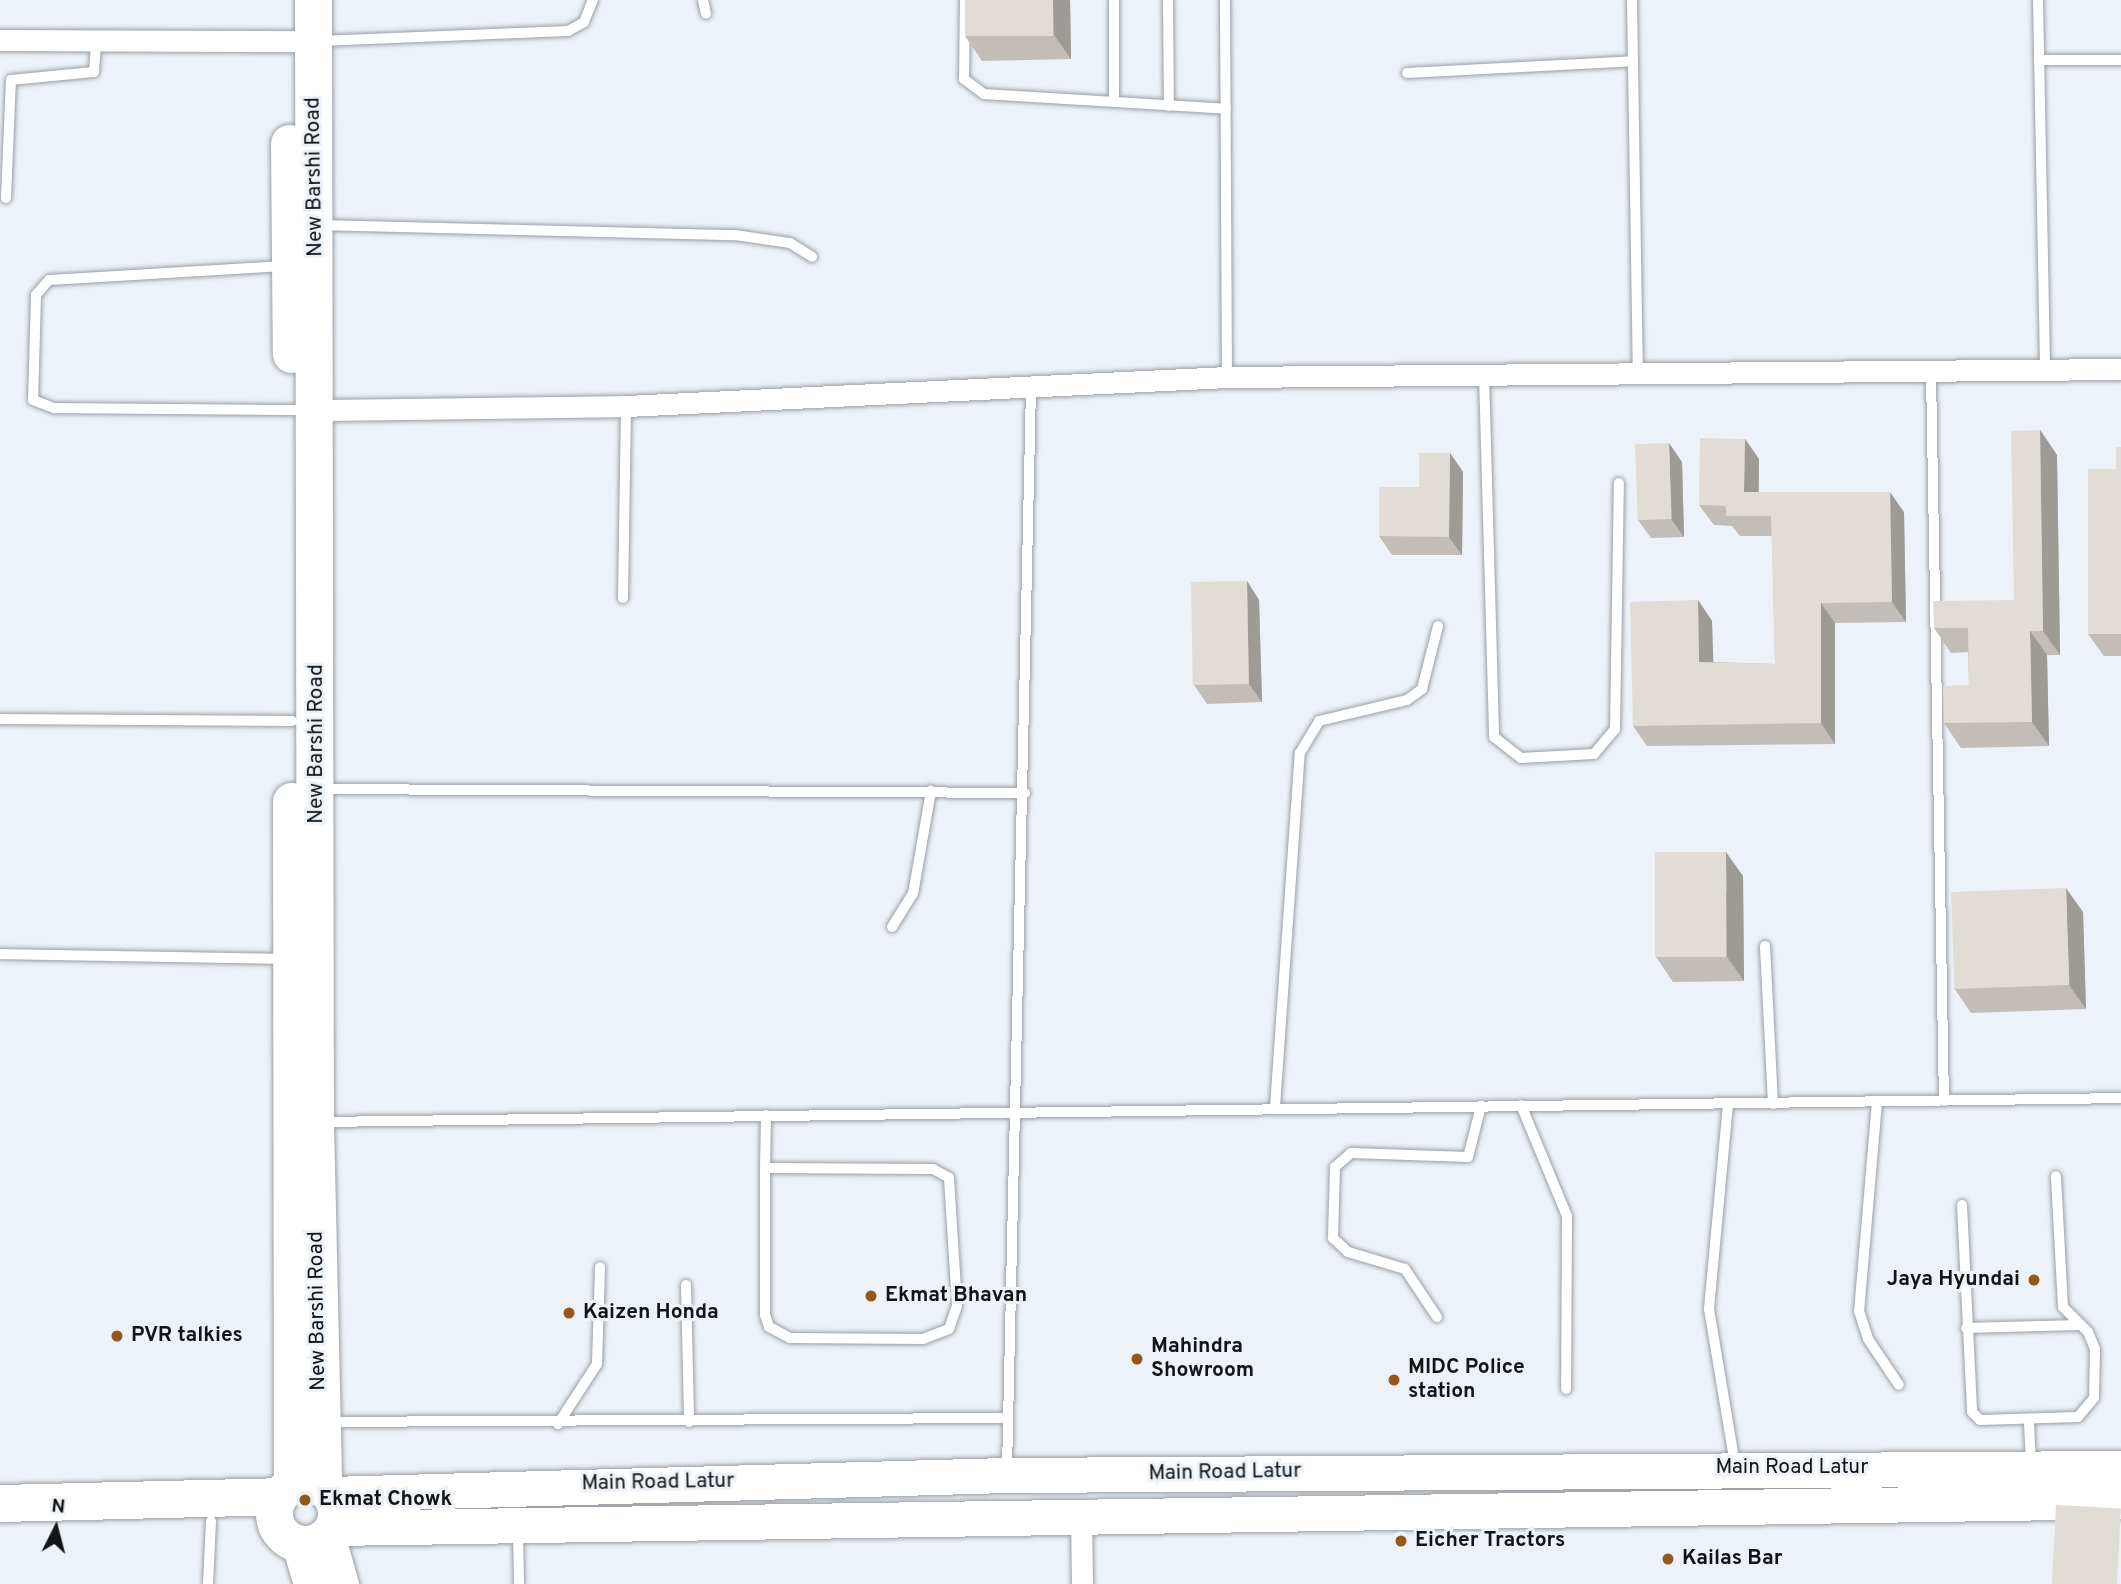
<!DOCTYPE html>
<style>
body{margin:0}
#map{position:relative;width:2121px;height:1584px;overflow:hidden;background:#ecf2f7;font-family:Overpass,sans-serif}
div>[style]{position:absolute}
.roads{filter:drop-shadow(0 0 2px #9a9fa4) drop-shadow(0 0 2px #9a9fa4)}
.service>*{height:10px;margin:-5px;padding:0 5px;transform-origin:5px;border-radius:5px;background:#fff}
.minor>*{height:21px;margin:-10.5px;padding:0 10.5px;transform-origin:10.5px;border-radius:10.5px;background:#fff}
.primary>*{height:35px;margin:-17.5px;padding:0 17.5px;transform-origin:17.5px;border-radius:17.5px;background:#fff}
.trunk>*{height:37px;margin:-18.5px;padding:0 18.5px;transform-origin:18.5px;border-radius:18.5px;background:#fff}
.trunk>.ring{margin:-18.5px;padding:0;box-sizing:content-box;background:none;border:37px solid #fff;border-radius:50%}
.wall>*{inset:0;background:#c2bdb9}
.shaded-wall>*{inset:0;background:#9e9a96}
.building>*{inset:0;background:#e2dcd7;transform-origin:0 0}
.dots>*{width:19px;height:19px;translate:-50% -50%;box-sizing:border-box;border:4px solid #ecf2f7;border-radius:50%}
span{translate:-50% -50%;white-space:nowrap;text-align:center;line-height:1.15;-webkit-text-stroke:6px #ecf2f7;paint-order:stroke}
.street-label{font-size:21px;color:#121416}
.poi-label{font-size:21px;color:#121416;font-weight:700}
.right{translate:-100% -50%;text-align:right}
.left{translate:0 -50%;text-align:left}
.north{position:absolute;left:21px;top:1493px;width:70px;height:70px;-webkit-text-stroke:5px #ecf2f7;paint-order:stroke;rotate:6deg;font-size:19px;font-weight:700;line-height:28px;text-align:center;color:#121416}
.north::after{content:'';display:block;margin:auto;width:24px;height:32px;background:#121416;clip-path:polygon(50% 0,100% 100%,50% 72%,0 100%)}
</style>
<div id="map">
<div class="roads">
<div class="service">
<i style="left:703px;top:0;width:14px;rotate:78deg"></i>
<i style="left:965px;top:0;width:79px;rotate:90.7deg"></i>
<i style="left:964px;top:79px;width:25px;rotate:37deg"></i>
<i style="left:984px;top:94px;width:242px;rotate:3.5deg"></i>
<i style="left:1114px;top:0;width:102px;rotate:90deg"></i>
<i style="left:1168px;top:0;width:106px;rotate:89.5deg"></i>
<i style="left:1225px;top:0;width:377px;rotate:89.7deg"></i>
<i style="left:1632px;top:0;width:372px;rotate:89.1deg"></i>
<i style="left:2038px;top:0;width:368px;rotate:88.9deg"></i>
<i style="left:319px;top:41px;width:249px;rotate:-2.3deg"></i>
<i style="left:568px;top:31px;width:18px;rotate:-29deg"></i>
<i style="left:584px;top:22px;width:24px;rotate:-68deg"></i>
<i style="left:2039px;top:60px;width:82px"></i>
<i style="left:1407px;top:73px;width:226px;rotate:-3deg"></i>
<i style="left:6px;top:198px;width:118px;rotate:-87.6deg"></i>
<i style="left:11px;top:80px;width:83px;rotate:-5.5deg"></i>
<i style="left:94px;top:72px;width:29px;rotate:-86deg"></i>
<i style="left:318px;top:225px;width:417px;rotate:1.4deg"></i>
<i style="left:735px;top:235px;width:56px;rotate:8.3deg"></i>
<i style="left:790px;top:243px;width:26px;rotate:32deg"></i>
<i style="left:284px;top:266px;width:235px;rotate:176.6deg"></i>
<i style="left:49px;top:280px;width:20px;rotate:131deg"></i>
<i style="left:36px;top:295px;width:105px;rotate:91.6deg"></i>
<i style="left:33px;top:400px;width:22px;rotate:21deg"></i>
<i style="left:54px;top:408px;width:254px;rotate:0.5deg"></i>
<i style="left:1931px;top:373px;width:728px;rotate:88.98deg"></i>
<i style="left:1484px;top:374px;width:363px;rotate:88.4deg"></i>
<i style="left:1494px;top:737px;width:34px;rotate:38deg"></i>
<i style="left:1521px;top:758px;width:73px;rotate:-3.1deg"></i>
<i style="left:1594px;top:754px;width:33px;rotate:-50deg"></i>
<i style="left:1615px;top:729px;width:246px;rotate:-89.1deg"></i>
<i style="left:623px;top:598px;width:192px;rotate:-89.1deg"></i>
<i style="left:0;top:719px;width:292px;rotate:0.4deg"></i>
<i style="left:319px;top:789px;width:706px;rotate:0.32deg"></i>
<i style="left:892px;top:927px;width:39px;rotate:-58deg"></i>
<i style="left:913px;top:894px;width:105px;rotate:-80.1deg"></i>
<i style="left:1765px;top:946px;width:158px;rotate:87.1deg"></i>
<i style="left:0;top:954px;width:284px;rotate:1deg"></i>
<i style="left:1877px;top:1102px;width:210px;rotate:94.9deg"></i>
<i style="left:1859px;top:1311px;width:29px;rotate:72deg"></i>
<i style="left:1868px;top:1339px;width:55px;rotate:56deg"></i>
<i style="left:1728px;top:1104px;width:206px;rotate:95.3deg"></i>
<i style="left:1709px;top:1309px;width:158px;rotate:80.5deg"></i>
<i style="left:1521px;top:1105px;width:120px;rotate:67.5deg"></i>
<i style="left:1567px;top:1216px;width:173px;rotate:90.3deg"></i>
<i style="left:1275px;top:1107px;width:355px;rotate:-86deg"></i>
<i style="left:1300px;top:753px;width:37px;rotate:-59deg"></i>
<i style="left:1319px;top:721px;width:90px;rotate:-13.4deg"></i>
<i style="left:1407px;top:700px;width:19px;rotate:-36deg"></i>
<i style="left:1422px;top:689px;width:65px;rotate:-75.7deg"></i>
<i style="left:320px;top:1122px;width:1801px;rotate:-0.76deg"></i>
<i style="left:765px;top:1168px;width:168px;rotate:0.3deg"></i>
<i style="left:933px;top:1169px;width:18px;rotate:29deg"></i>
<i style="left:949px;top:1178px;width:128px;rotate:86.4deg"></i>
<i style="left:957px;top:1306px;width:24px;rotate:109deg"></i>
<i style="left:949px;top:1329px;width:28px;rotate:159deg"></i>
<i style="left:923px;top:1339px;width:133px;rotate:-179.6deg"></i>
<i style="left:790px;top:1338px;width:24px;rotate:-152deg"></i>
<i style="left:769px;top:1327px;width:13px;rotate:-108deg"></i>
<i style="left:765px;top:1315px;width:147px;rotate:-90deg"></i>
<i style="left:765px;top:1168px;width:53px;rotate:-88.9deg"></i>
<i style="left:1962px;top:1205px;width:207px;rotate:87.2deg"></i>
<i style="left:1972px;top:1412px;width:11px;rotate:45deg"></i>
<i style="left:1980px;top:1420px;width:98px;rotate:-1.8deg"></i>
<i style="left:2078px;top:1417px;width:25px;rotate:-50deg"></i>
<i style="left:2094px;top:1398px;width:49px;rotate:-88.8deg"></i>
<i style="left:2095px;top:1349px;width:18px;rotate:-112deg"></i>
<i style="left:2088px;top:1332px;width:35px;rotate:-135deg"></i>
<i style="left:2063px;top:1307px;width:131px;rotate:-93.1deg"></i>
<i style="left:686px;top:1285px;width:137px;rotate:88.7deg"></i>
<i style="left:1437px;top:1317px;width:58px;rotate:-123.7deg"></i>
<i style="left:1405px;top:1269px;width:59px;rotate:-163.4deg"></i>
<i style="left:1348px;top:1252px;width:21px;rotate:-137deg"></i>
<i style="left:1333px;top:1238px;width:71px;rotate:-88.4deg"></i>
<i style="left:1335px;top:1167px;width:21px;rotate:-41deg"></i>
<i style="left:1351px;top:1153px;width:117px;rotate:2deg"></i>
<i style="left:1468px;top:1157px;width:53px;rotate:-75.7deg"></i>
<i style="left:1966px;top:1328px;width:113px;rotate:-1.5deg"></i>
<i style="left:325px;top:1422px;width:679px;rotate:-0.34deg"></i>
<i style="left:2029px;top:1422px;width:42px;rotate:87.3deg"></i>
<i style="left:558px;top:1424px;width:72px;rotate:-57deg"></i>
<i style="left:597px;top:1364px;width:97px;rotate:-88.2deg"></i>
<i style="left:1007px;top:1470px;width:1082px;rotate:-88.73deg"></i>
<i style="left:518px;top:1531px;width:53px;rotate:88.9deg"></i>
<i style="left:208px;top:1584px;width:63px;rotate:-87.3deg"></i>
</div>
<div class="minor">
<i style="left:0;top:40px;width:313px;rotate:0.2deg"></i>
<i style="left:316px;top:410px;width:310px;rotate:-0.7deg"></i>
<i style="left:626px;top:406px;width:602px;rotate:-2.76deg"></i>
<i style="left:1227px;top:377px;width:894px;rotate:-0.51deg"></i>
<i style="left:1081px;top:1513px;width:71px;rotate:89.2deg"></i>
</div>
<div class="primary">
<i style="left:330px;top:1494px;width:677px;rotate:-1.61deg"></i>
<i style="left:1007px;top:1475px;width:1114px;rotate:-0.36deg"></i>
<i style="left:332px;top:1528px;width:1789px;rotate:-0.86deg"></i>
<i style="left:327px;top:1535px;width:51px;rotate:74.1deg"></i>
<i style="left:299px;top:1543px;width:43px;rotate:73.7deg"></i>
</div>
<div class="trunk">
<i style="left:313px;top:0;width:1123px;rotate:89.9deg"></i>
<i style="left:315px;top:1123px;width:366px;rotate:88.7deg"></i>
<i style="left:289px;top:143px;width:211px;rotate:89.5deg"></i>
<i style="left:291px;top:801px;width:685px;rotate:89.92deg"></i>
<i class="ring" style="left:274px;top:1482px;width:25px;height:25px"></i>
<i style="left:0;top:1503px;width:279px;rotate:-1.4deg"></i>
</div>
</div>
<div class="wall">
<i style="clip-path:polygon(1070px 0,1071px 59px,982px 61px,965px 36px)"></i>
<i style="clip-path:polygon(2040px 430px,2057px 455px,2060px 655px,2047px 655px,2049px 746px,1961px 748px,1944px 723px,1969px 685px,1968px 652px,1951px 653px,1934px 628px,2014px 600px)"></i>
<i style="clip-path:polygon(1745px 439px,1759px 459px,1759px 492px,1904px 512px,1906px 622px,1835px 623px,1835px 744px,1647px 746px,1633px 726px,1698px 600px,1712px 621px,1713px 662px,1775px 664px,1772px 536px,1740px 536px,1732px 526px,1714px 525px,1699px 505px)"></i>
<i style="clip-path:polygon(2121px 447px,2121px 656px,2104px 656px,2088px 634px,2116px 469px)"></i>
<i style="clip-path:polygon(1450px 453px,1463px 472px,1462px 555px,1392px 555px,1379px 536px)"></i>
<i style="clip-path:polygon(1682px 462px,1684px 537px,1651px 538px,1638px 520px)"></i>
<i style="clip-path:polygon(1247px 581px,1259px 600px,1262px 702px,1207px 704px,1194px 685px)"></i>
<i style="clip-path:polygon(1743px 876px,1744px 981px,1673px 982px,1656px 957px)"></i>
<i style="clip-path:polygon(2083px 912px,2086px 1009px,1971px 1013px,1954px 988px)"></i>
</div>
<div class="shaded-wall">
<i style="clip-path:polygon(1053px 0,1070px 0,1071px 59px,1054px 35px)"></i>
<i style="clip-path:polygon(2040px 430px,2057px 455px,2060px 655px,2043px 631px)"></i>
<i style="clip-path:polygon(1745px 439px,1759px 459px,1758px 512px,1744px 492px)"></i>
<i style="clip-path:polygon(1669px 443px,1682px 462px,1684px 537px,1671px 519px)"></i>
<i style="clip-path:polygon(1450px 453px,1463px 472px,1462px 555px,1449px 537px)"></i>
<i style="clip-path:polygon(1890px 492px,1904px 512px,1906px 622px,1892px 602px)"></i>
<i style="clip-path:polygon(1247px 581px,1259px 600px,1262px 702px,1249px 684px)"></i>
<i style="clip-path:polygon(1698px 600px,1712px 621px,1714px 682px,1699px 662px)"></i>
<i style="clip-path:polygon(1821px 603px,1835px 623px,1835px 744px,1821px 723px)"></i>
<i style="clip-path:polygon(2030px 631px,2047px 655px,2049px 746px,2032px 722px)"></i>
<i style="clip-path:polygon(1726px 852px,1743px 876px,1744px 981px,1727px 957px)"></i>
<i style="clip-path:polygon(2066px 888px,2083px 912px,2086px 1009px,2069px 985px)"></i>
</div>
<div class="building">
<i style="left:965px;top:0;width:88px;height:36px"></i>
<i style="clip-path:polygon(2040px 430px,2043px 631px,2030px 631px,2032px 722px,1944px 723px,1943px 686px,1969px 685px,1968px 628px,1934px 628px,1933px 601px,2014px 600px,2011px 431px)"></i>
<i style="clip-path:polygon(1700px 438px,1745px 439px,1744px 492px,1890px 492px,1892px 602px,1821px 603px,1821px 723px,1633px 726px,1630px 602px,1698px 600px,1699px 662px,1775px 664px,1771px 516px,1726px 516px,1726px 506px,1699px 505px)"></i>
<i style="left:1669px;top:443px;width:76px;height:34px;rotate:88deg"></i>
<i style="clip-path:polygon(2116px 447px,2121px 447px,2121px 634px,2088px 634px,2088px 469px,2116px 469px)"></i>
<i style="clip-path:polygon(1419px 453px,1450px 453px,1449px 537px,1379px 536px,1379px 487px,1419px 487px)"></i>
<i style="left:1247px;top:581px;width:103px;height:56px;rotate:89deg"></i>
<i style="left:1655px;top:852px;width:71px;height:105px"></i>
<i style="left:2066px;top:888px;width:97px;height:115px;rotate:88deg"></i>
<i style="left:2056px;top:1505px;width:65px;height:79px;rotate:3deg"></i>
</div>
<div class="dots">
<i style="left:2034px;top:1280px;background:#95571c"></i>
<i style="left:871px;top:1296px;background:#95571c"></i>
<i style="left:569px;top:1313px;background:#95571c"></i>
<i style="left:117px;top:1336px;background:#95571c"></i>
<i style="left:1137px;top:1359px;background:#95571c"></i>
<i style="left:1394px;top:1380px;background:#95571c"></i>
<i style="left:305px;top:1500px;background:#95571c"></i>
<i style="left:1401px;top:1541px;background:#95571c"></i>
<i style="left:1668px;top:1559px;background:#95571c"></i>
</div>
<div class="street-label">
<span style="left:315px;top:177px;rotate:-91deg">New Barshi Road</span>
<span style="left:317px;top:744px;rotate:-90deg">New Barshi Road</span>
<span style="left:318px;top:1311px;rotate:-91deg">New Barshi Road</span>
<span style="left:1792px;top:1468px">Main Road Latur</span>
<span style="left:1225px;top:1473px;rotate:-1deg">Main Road Latur</span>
<span style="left:658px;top:1483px;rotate:-1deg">Main Road Latur</span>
</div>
<div class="poi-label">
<span class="right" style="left:2020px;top:1280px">Jaya Hyundai</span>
<span class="left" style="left:885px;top:1296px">Ekmat Bhavan</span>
<span class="left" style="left:583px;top:1313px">Kaizen Honda</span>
<span class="left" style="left:131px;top:1336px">PVR talkies</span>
<span class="left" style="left:1151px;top:1359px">Mahindra<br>Showroom</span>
<span class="left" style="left:1408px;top:1380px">MIDC Police<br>station</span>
<span class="left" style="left:319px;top:1500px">Ekmat Chowk</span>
<span class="left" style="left:1415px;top:1541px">Eicher Tractors</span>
<span class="left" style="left:1682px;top:1559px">Kailas Bar</span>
</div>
<div class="north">N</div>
</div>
